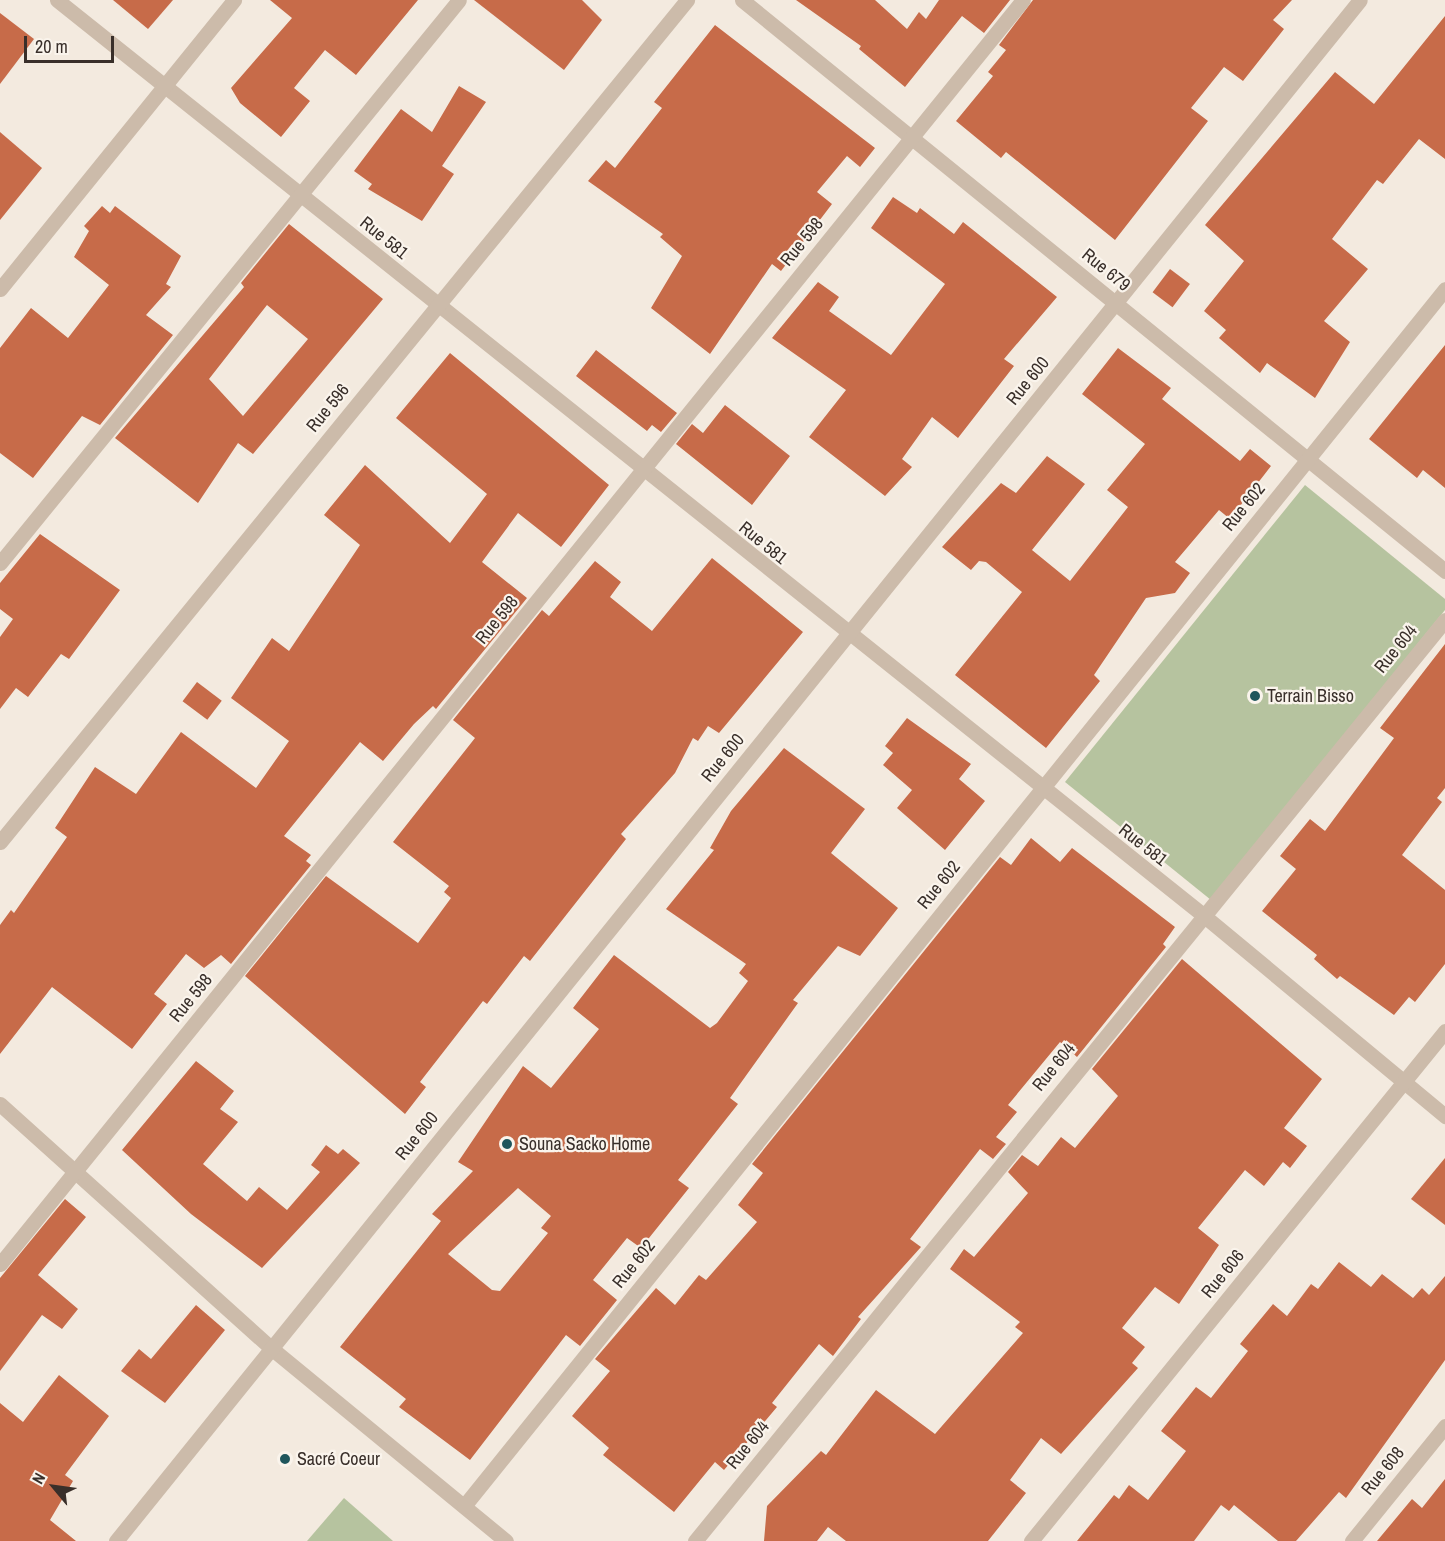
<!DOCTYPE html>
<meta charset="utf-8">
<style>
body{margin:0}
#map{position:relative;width:1445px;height:1541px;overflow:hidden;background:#f3eadf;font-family:"Archivo Narrow",sans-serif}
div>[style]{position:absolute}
.green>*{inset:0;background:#b6c39f}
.building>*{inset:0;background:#c76b49;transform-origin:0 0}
.minor>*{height:15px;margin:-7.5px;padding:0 7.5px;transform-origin:7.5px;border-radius:7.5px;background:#cba}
.dots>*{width:16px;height:16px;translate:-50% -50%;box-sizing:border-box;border:3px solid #faf4ec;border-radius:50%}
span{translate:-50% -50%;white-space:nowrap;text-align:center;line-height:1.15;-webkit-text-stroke:4.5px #faf4ec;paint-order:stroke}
.street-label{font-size:18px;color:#392f2a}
.poi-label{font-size:18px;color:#392f2a}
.left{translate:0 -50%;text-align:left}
.north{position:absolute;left:24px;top:1457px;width:60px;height:60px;-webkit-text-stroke:4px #faf4ec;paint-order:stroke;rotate:299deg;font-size:16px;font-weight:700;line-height:24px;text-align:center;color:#392f2a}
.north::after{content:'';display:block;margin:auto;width:21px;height:27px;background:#392f2a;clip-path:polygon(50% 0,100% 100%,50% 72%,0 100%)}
.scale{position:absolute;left:24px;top:36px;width:90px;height:27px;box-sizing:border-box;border:3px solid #392f2a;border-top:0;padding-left:8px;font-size:18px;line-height:21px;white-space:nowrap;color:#392f2a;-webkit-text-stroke:4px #faf4ec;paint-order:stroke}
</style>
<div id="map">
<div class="green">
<i style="clip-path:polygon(1305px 485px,1445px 599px,1445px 610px,1211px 900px,1065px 782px)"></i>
<i style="clip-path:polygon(344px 1498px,393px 1541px,307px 1541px)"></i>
</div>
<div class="building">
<i style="clip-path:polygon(113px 0,173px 0,148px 29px)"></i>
<i style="clip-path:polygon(270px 0,418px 0,356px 75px,325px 50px,294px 88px,310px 101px,281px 137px,240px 103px,231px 88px,292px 18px)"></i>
<i style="clip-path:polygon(474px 0,582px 0,602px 20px,564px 70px)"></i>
<i style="clip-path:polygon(796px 0,875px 0,907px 29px,919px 12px,926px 19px,939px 0,1010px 0,984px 33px,962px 16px,905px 87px,859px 49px,861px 46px)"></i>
<i style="clip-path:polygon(1033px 0,1292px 0,1273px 20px,1284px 29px,1243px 81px,1224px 67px,1191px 108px,1208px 121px,1115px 240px,1006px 152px,1001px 158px,956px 121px,993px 76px,988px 72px,1006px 50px,999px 45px)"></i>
<i style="clip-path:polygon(0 13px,34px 39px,0 84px)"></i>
<i style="clip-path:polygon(1445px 16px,1445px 159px,1419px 139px,1383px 184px,1377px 180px,1332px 239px,1368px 269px,1324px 321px,1350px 342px,1315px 398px,1267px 363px,1260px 373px,1219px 338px,1226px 330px,1204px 311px,1244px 261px,1205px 225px,1335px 72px,1374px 104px)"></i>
<i style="clip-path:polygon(715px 25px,875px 148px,860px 167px,847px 156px,817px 192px,832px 204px,781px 271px,772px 264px,710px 354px,651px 308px,682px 256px,660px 237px,663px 234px,588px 181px,606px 160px,615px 168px,662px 108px,654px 102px)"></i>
<i style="clip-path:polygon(459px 86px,486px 102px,442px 166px,454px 174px,422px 221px,368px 189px,372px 184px,354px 171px,401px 109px,432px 132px)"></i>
<i style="clip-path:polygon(0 132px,42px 168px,0 220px)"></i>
<i style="clip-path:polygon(893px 197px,917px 213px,920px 208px,954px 234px,963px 222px,1057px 297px,1004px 359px,1014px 366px,958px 438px,932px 417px,902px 459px,912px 467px,885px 496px,809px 437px,846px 390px,772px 338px,818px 282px,839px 297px,829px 311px,891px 355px,945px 284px,871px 228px)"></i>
<i style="clip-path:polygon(102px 206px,110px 213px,115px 206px,181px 256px,166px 284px,171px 287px,146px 315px,173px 335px,100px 425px,82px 416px,33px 478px,0 453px,0 348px,31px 308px,68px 338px,109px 285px,74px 257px,89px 231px,84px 226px)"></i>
<i style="clip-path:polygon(evenodd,289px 224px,383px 299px,253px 454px,238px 443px,198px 503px,115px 438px,244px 287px,241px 283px,289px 224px,267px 305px,308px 339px,243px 416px,209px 379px,267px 305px)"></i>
<i style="left:1170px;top:269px;width:25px;height:29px;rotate:37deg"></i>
<i style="clip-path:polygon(1445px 345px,1445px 488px,1423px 470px,1417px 478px,1369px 439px)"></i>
<i style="clip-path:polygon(1118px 348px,1171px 388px,1162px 399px,1240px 461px,1250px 449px,1271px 466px,1230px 519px,1219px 510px,1175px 562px,1190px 573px,1175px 593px,1146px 598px,1094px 675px,1100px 681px,1046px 748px,955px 675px,1022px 592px,986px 562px,979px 561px,971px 570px,942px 547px,1001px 483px,1016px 493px,1047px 456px,1085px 484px,1032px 550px,1070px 581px,1128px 507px,1107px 490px,1145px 444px,1082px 394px)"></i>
<i style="clip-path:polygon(596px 350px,677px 413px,661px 432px,652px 425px,647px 431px,576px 376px)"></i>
<i style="clip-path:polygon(450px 353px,609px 485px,561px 547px,518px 513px,482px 562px,527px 598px,436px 709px,433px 706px,414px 724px,383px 761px,360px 742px,284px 836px,311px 855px,306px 861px,311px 865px,231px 964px,221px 955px,204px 968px,186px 954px,154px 994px,167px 1004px,132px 1049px,52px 987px,0 1054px,0 925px,11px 910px,14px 913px,67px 837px,55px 828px,95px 767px,136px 794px,181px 732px,256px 788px,289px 741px,231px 698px,272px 638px,289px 651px,360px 545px,324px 515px,365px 465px,450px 543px,487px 494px,396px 418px)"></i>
<i style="clip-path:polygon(725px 405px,790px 456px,752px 505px,676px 444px,692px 424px,703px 433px)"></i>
<i style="clip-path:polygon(40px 534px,120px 590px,69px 659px,61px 654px,28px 697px,16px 688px,0 709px,0 637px,13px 619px,0 609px,0 583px)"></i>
<i style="clip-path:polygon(712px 558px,803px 632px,719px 733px,708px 726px,698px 741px,693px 738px,675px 773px,621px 834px,626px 839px,530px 961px,524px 956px,487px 1004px,483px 1001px,420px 1082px,426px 1087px,405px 1114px,245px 976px,326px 876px,418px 943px,451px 898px,444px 892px,449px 886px,393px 842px,475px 738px,453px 720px,542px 610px,549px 616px,595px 561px,621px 582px,610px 597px,652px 631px)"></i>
<i style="clip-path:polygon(1445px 644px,1445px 788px,1437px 798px,1442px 802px,1402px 855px,1445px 890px,1445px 964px,1415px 1002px,1409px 997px,1394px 1015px,1340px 976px,1337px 979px,1314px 959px,1317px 955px,1262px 911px,1296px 869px,1280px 856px,1310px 819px,1325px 831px,1394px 738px,1380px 728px)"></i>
<i style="left:197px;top:682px;width:31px;height:24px;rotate:37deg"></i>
<i style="clip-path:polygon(907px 718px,971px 764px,959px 779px,985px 801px,945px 850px,897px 808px,912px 790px,883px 765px,893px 753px,885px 746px)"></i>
<i style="clip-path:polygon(evenodd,784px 748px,865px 809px,831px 853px,898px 908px,860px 956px,838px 946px,793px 1000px,798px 1003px,730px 1098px,738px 1104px,678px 1180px,689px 1188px,641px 1248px,627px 1238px,593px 1280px,617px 1300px,580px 1346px,566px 1335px,470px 1460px,399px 1407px,406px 1399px,340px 1347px,441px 1221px,432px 1214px,473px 1171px,458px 1162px,523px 1066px,551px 1088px,599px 1029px,573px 1008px,614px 955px,710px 1028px,717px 1023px,748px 981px,739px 973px,746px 964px,666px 909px,714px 850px,710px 848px,731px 811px,784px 748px,518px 1188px,551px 1216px,541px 1228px,548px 1233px,500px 1291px,492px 1290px,448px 1254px,518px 1188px)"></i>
<i style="clip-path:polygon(1031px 838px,1060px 862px,1072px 848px,1175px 927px,1163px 944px,1166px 947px,1077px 1057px,1060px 1042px,1008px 1105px,1017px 1112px,996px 1137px,1006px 1144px,993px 1159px,980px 1149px,910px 1239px,921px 1247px,858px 1317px,861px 1319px,833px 1356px,819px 1344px,772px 1403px,777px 1407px,724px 1470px,715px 1462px,674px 1512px,603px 1455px,609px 1448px,572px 1416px,610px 1371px,595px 1359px,656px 1288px,675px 1305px,699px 1275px,706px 1280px,757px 1222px,738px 1205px,763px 1173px,752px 1164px,1000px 857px,1011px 865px)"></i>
<i style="clip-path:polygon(1182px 959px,1322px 1079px,1284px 1128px,1307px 1146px,1290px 1168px,1283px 1162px,1264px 1186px,1245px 1170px,1198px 1228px,1219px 1245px,1179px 1304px,1155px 1287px,1122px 1328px,1145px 1347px,1132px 1363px,1138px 1368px,1061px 1454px,1041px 1438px,1010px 1480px,1026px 1493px,988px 1541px,846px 1541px,828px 1527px,817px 1541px,764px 1541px,767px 1506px,821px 1451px,826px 1455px,876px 1390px,935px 1434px,1023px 1333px,1015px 1327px,1020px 1322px,950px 1269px,964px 1249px,974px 1257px,1028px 1193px,1008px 1172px,1022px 1155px,1038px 1166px,1061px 1137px,1075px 1148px,1118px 1096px,1092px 1069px)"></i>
<i style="clip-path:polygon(196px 1061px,234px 1091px,220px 1109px,238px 1122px,203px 1164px,247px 1201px,259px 1187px,287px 1210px,320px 1172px,311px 1165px,326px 1145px,338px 1154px,343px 1149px,360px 1163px,262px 1268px,191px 1214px,122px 1150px)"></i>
<i style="clip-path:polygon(1445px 1158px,1445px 1225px,1411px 1199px)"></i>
<i style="clip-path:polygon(65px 1199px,86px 1217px,38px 1275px,78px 1309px,62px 1329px,42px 1315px,0 1371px,0 1278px)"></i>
<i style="clip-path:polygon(1339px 1262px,1371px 1287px,1382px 1274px,1413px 1298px,1422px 1288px,1429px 1295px,1445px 1276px,1445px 1360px,1346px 1498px,1339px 1492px,1296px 1541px,1278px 1541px,1234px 1505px,1229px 1511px,1221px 1505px,1194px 1541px,1077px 1541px,1114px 1495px,1119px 1499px,1129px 1485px,1148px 1500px,1186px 1451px,1161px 1431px,1196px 1387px,1211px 1398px,1248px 1351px,1240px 1344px,1273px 1304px,1287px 1316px,1311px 1284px,1318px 1289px)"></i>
<i style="clip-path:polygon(196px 1305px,225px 1330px,165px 1403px,121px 1371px,139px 1349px,151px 1359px)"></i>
<i style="clip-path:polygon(59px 1375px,109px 1416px,65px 1475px,73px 1481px,50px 1520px,76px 1541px,0 1541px,0 1403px,23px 1422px)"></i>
<i style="clip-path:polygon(1445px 1479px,1445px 1541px,1377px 1541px,1412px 1499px,1422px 1508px)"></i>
</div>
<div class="minor">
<i style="left:57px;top:0;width:1466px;rotate:38.6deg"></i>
<i style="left:1203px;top:915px;width:315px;rotate:39.7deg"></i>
<i style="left:742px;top:0;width:906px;rotate:39.08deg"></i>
<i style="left:0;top:289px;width:372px;rotate:-51deg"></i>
<i style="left:0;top:563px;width:726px;rotate:-50.81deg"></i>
<i style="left:0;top:842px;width:1087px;rotate:-50.79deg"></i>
<i style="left:0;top:1104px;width:365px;rotate:42deg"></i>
<i style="left:271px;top:1348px;width:304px;rotate:39.4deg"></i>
<i style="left:0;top:1264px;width:1626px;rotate:-51.02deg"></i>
<i style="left:464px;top:1506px;width:1563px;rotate:-51.13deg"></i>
<i style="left:116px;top:1541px;width:1980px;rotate:-51.09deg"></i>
<i style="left:695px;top:1541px;width:1188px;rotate:-50.84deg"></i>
<i style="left:1031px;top:1541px;width:657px;rotate:-50.93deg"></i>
<i style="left:1352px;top:1541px;width:148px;rotate:-51deg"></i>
</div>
<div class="dots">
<i style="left:1255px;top:696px;background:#1f565c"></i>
<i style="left:507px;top:1144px;background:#1f565c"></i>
<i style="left:285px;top:1459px;background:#1f565c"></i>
</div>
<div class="street-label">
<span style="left:384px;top:238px;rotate:39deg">Rue 581</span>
<span style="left:802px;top:242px;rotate:-51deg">Rue 598</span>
<span style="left:1106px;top:270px;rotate:39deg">Rue 679</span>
<span style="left:1028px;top:381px;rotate:-51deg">Rue 600</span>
<span style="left:328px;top:408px;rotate:-51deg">Rue 596</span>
<span style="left:1244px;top:507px;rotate:-51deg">Rue 602</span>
<span style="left:763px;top:543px;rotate:39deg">Rue 581</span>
<span style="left:497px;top:620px;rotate:-51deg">Rue 598</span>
<span style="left:1396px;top:649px;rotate:-51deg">Rue 604</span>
<span style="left:723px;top:758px;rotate:-51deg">Rue 600</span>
<span style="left:1143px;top:845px;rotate:38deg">Rue 581</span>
<span style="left:939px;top:885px;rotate:-51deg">Rue 602</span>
<span style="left:191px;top:998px;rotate:-51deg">Rue 598</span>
<span style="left:1054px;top:1067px;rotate:-51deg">Rue 604</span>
<span style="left:417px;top:1136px;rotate:-51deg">Rue 600</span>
<span style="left:634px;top:1264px;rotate:-51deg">Rue 602</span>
<span style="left:1223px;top:1274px;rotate:-51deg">Rue 606</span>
<span style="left:748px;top:1445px;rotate:-51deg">Rue 604</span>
<span style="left:1383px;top:1471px;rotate:-51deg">Rue 608</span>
</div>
<div class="poi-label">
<span class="left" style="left:1267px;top:696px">Terrain Bisso</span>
<span class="left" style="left:519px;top:1144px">Souna Sacko Home</span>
<span class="left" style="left:297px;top:1459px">Sacré Coeur</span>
</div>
<div class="north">N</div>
<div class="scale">20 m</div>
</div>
